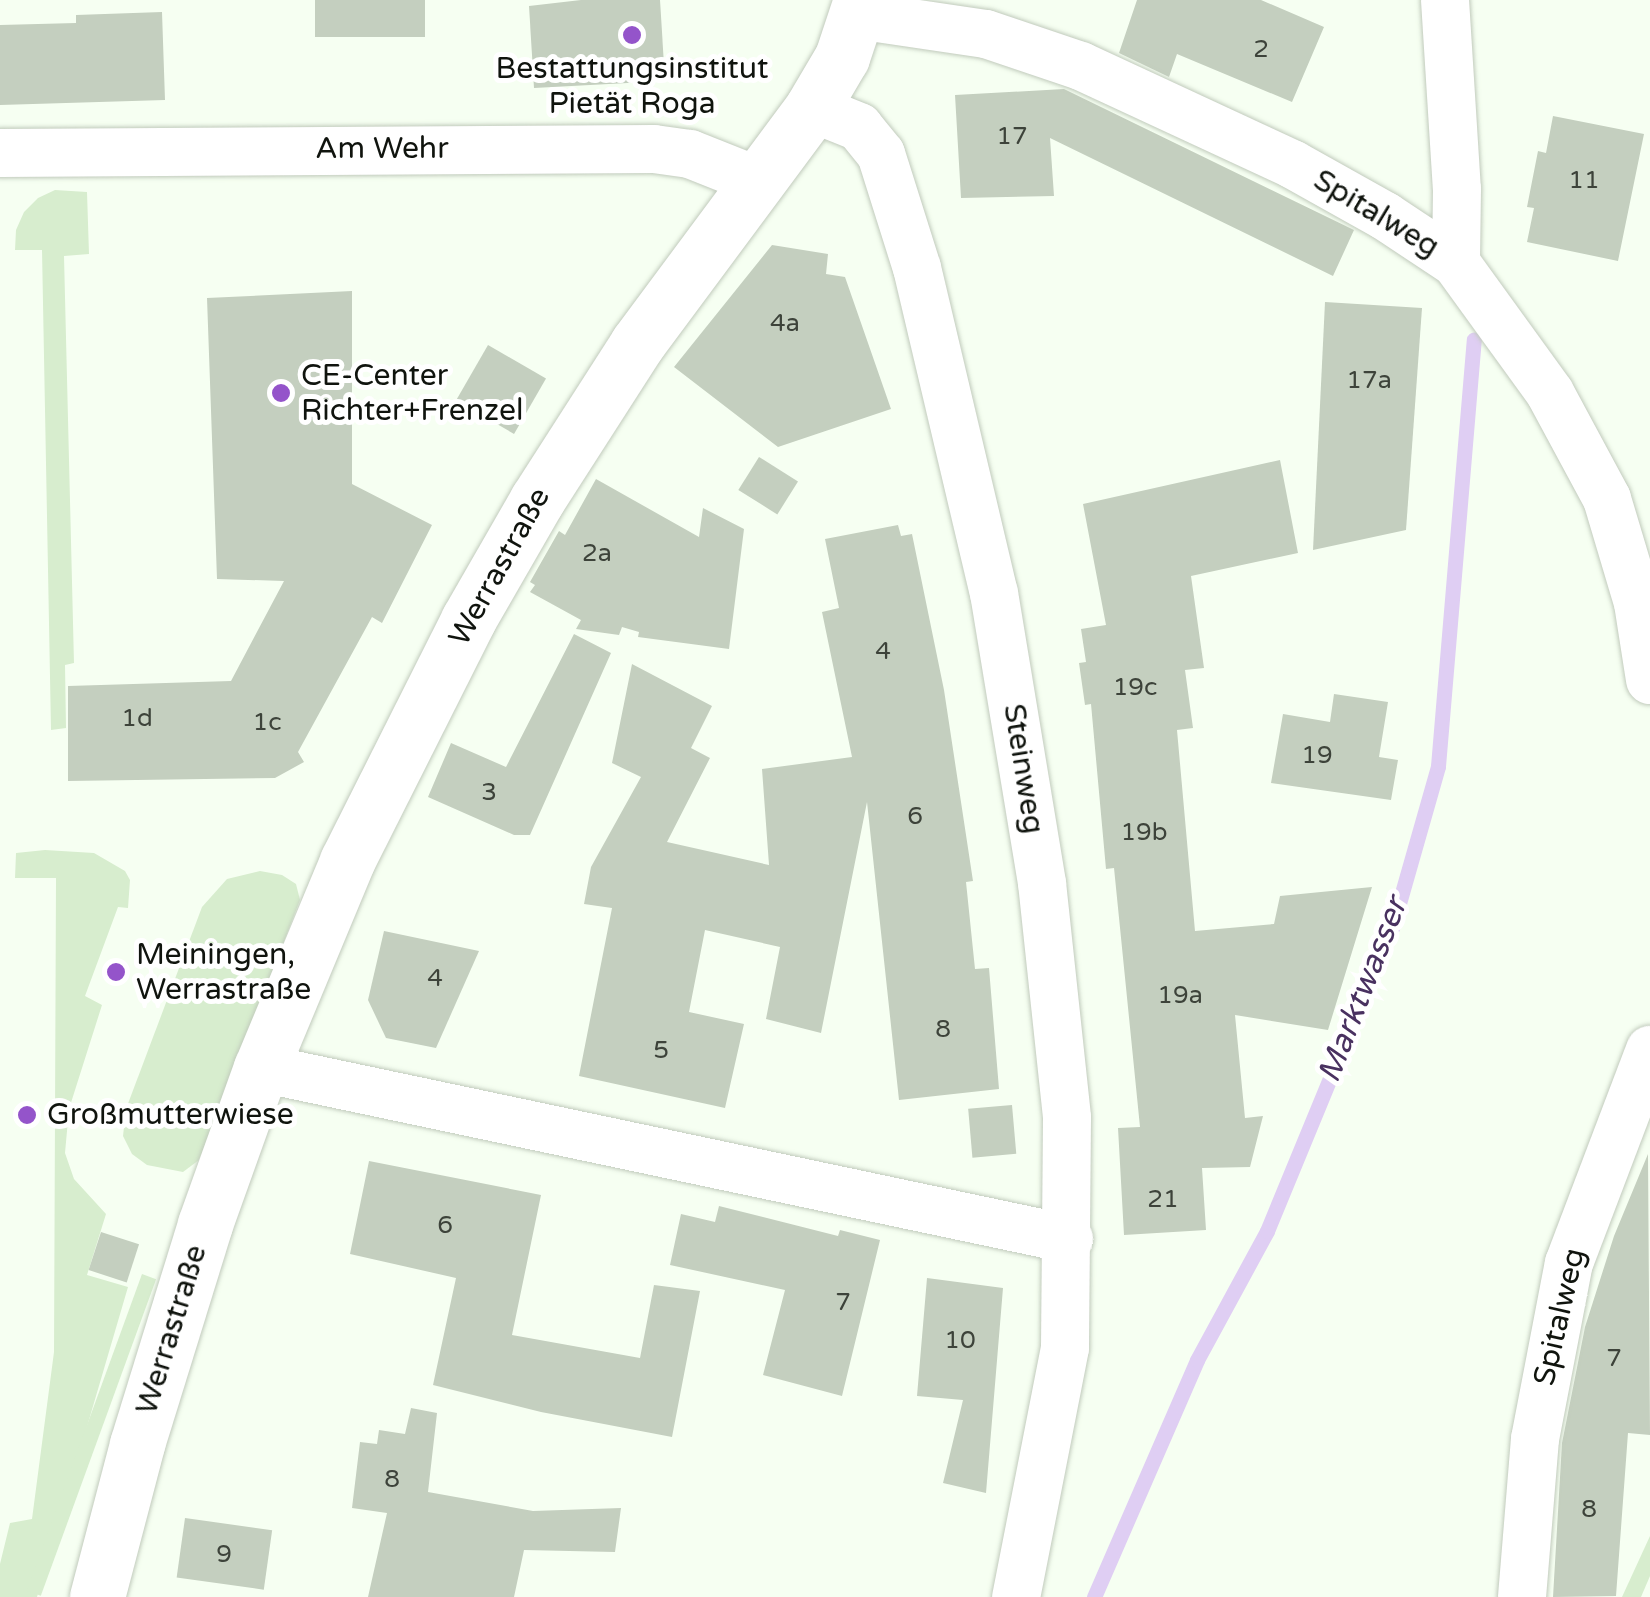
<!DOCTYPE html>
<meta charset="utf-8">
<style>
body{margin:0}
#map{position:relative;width:1650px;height:1597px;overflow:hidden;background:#f6fff2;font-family:"Varela Round",sans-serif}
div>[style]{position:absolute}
.green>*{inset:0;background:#d7edce;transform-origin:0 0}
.stream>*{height:15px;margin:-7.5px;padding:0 7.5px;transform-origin:7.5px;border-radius:7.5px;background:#dfcef3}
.building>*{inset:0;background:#c4cfbf;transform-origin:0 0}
.roads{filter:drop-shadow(0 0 2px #c1cbbc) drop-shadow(0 0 2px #c1cbbc)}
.street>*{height:48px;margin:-24px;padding:0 24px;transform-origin:24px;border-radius:24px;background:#fff}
.secondary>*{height:55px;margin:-27.5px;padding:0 27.5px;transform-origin:27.5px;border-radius:27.5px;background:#fff}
.dots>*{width:28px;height:28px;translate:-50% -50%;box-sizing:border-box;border:5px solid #fff;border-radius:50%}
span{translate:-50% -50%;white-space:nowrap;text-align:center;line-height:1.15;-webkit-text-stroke:10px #fff;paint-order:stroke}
.number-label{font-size:25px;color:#3d433a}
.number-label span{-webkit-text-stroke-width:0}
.poi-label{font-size:30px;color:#10140e}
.left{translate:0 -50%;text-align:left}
.street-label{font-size:30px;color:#10140e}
.water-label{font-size:32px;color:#493160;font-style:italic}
</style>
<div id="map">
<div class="green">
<i style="clip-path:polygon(55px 190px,87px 192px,89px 254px,64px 256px,74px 663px,65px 665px,66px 728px,51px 730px,42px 250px,15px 250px,16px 230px,24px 212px,38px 198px)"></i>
<i style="clip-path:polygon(45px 850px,94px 853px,125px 871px,130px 880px,128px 908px,118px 907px,85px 996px,102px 1005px,69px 1109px,65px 1153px,74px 1179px,106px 1214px,87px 1275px,128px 1287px,37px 1597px,0 1597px,0 1564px,10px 1523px,32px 1519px,54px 1352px,56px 878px,15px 878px,16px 853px)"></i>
<i style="clip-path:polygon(260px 871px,282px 875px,296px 884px,300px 900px,199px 1160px,183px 1172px,147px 1165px,132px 1154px,123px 1136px,126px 1109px,202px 907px,227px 879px)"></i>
<i style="left:142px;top:1274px;width:15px;height:337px;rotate:20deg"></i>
<i style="clip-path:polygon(1650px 1536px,1650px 1576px,1641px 1597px,1622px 1597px)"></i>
</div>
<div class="stream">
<i style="left:1094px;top:1597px;width:258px;rotate:-66.5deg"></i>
<i style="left:1197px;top:1360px;width:147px;rotate:-61.5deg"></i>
<i style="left:1267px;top:1231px;width:328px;rotate:-67.6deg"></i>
<i style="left:1392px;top:928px;width:168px;rotate:-74.1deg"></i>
<i style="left:1438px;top:766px;width:428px;rotate:-85.2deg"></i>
</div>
<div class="building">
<i style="left:315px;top:0;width:110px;height:37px"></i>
<i style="clip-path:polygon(581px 0,660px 0,665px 81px,534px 88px,529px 6px)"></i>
<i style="clip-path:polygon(1137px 0,1261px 0,1324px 27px,1292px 102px,1177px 54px,1169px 77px,1119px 53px)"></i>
<i style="clip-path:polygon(162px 12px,165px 100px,0 105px,0 25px,76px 23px,76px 15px)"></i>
<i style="clip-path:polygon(1064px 89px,1354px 230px,1333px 276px,1050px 138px,1054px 196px,961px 198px,955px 95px)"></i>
<i style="clip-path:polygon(1553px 116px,1644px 134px,1618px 261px,1527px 242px,1534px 208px,1527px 207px,1538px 151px,1546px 153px)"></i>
<i style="clip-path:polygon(772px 245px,828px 254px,826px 274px,845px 277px,891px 409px,778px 447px,674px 367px)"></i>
<i style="clip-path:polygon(352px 291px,352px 484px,432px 525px,382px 623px,372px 617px,298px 752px,304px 762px,275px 778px,68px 781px,68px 686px,231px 681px,284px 581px,217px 579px,207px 298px)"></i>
<i style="clip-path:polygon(1325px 302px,1422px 308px,1406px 530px,1313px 550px)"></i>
<i style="left:488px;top:345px;width:67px;height:64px;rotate:30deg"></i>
<i style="left:759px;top:457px;width:46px;height:39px;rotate:32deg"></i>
<i style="clip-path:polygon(1280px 460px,1298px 553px,1191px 576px,1204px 668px,1185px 670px,1193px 728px,1177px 730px,1195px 931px,1274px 924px,1280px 896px,1372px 887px,1328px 1030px,1235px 1015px,1245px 1118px,1263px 1116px,1250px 1167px,1202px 1168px,1206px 1230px,1124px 1235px,1118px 1128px,1140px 1127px,1114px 868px,1106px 869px,1091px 704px,1085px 705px,1079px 663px,1086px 662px,1081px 629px,1106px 625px,1083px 504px)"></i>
<i style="clip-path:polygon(596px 479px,699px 537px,703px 508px,744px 529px,729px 649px,638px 637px,639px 632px,622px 627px,619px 635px,576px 629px,581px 620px,530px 592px,535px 585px,530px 582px,559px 531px,565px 535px)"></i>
<i style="clip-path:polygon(898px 525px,901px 536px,912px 534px,944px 690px,973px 881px,966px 882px,975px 969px,989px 968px,999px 1089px,899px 1100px,867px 802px,821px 1033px,766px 1019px,780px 947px,705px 930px,689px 1012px,744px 1024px,725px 1108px,579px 1076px,612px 908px,584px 904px,591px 867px,641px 777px,612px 763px,632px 664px,712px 706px,691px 748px,710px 758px,667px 842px,769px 865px,762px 769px,852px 757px,822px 612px,839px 608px,825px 539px)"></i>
<i style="clip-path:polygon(574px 634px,611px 653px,530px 835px,514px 835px,428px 797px,451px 743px,506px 767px)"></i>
<i style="clip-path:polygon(1334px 694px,1388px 702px,1379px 757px,1398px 760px,1391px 800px,1271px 783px,1283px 714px,1330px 722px)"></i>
<i style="clip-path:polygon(384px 931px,479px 951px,436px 1048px,386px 1038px,368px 1000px)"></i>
<i style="left:1012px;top:1105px;width:49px;height:44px;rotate:85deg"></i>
<i style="clip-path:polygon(1648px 1154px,1650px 1435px,1628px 1433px,1616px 1596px,1553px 1597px,1562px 1443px,1585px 1327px,1614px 1236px)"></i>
<i style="clip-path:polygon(369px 1161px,541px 1195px,512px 1335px,640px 1358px,654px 1285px,700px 1291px,672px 1437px,541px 1412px,433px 1385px,456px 1278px,350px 1254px)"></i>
<i style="clip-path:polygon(719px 1206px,838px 1236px,840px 1230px,880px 1240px,842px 1396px,763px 1375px,785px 1290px,670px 1265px,681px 1214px,715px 1222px)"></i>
<i style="left:101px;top:1232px;width:40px;height:40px;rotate:18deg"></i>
<i style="clip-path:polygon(927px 1278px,1003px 1288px,986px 1493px,943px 1483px,963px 1400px,917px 1396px)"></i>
<i style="clip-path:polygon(411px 1408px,437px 1413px,428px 1492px,533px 1511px,621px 1508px,615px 1552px,524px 1550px,514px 1597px,368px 1597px,387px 1513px,352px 1508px,360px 1442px,377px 1444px,379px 1430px,405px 1434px)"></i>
<i style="left:185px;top:1518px;width:88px;height:60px;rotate:8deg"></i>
</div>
<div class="roads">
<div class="street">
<i style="left:1445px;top:0;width:189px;rotate:86.4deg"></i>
<i style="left:1457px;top:189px;width:74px;rotate:90.8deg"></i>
<i style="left:857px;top:15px;width:130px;rotate:8.4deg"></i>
<i style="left:986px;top:34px;width:100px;rotate:18.6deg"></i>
<i style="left:1081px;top:66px;width:233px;rotate:24.9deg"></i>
<i style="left:1292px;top:164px;width:107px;rotate:29.2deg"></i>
<i style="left:1385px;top:216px;width:85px;rotate:33.5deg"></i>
<i style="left:1456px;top:263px;width:160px;rotate:54.1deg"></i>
<i style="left:1550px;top:393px;width:120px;rotate:61.7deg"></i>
<i style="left:1607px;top:499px;width:109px;rotate:73.4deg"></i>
<i style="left:1638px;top:603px;width:78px;rotate:81.1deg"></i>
<i style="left:812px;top:108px;width:51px;rotate:22deg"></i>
<i style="left:859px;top:127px;width:35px;rotate:51deg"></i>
<i style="left:881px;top:154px;width:120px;rotate:72.5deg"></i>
<i style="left:917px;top:268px;width:334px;rotate:76.7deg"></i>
<i style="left:994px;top:593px;width:294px;rotate:80.6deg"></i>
<i style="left:1042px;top:883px;width:236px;rotate:83.9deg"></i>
<i style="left:1067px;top:1118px;width:230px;rotate:90.5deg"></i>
<i style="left:1065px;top:1348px;width:254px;rotate:101.1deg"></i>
<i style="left:0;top:153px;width:654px;rotate:-0.35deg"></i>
<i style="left:654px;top:149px;width:36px;rotate:8deg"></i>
<i style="left:690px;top:154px;width:73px;rotate:21.7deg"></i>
<i style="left:261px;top:1068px;width:826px;rotate:11.95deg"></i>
<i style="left:1522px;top:1597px;width:159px;rotate:-85.3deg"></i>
<i style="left:1535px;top:1439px;width:179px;rotate:-79.1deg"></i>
<i style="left:1569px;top:1263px;width:228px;rotate:-69.2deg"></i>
</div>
<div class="secondary">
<i style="left:97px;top:1597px;width:158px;rotate:-75.3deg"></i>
<i style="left:137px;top:1444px;width:230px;rotate:-72.8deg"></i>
<i style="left:205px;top:1224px;width:166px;rotate:-70.3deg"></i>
<i style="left:261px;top:1068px;width:224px;rotate:-67.4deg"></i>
<i style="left:347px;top:861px;width:270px;rotate:-63.3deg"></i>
<i style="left:468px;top:620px;width:138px;rotate:-60.1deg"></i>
<i style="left:537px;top:500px;width:185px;rotate:-57.3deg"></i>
<i style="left:637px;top:344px;width:294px;rotate:-53.4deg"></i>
<i style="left:812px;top:108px;width:59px;rotate:-59.5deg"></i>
<i style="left:842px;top:57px;width:60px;rotate:-71.6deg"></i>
</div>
</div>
<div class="dots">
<i style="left:632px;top:35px;background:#9454ca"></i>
<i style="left:281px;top:393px;background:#9454ca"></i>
<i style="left:116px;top:972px;background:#9454ca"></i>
<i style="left:27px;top:1115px;background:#9454ca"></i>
</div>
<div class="number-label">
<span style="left:1261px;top:49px">2</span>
<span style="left:1012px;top:136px">17</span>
<span style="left:1584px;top:180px">11</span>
<span style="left:785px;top:323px">4a</span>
<span style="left:1369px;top:380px">17a</span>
<span style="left:597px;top:553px">2a</span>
<span style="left:883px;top:651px">4</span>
<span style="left:1135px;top:687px">19c</span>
<span style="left:137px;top:718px">1d</span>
<span style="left:267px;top:722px">1c</span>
<span style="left:1317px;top:755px">19</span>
<span style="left:489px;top:792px">3</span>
<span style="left:915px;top:816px">6</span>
<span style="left:1144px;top:832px">19b</span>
<span style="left:435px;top:978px">4</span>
<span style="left:1180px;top:995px">19a</span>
<span style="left:943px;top:1029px">8</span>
<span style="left:661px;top:1050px">5</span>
<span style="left:1163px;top:1199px">21</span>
<span style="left:445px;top:1225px">6</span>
<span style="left:843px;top:1302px">7</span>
<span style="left:960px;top:1340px">10</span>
<span style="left:1614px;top:1358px">7</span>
<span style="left:392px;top:1479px">8</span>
<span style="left:1589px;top:1509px">8</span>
<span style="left:224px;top:1554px">9</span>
</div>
<div class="poi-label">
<span style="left:632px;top:86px">Bestattungsinstitut<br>Pietät Roga</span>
<span class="left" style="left:301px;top:393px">CE-Center<br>Richter+Frenzel</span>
<span class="left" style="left:136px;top:972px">Meiningen,<br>Werrastraße</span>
<span class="left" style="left:47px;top:1115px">Großmutterwiese</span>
</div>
<div class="street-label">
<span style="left:382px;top:149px">Am Wehr</span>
<span style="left:1376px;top:214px;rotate:31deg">Spitalweg</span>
<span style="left:500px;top:567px;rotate:-61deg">Werrastraße</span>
<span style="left:1023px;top:769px;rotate:81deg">Steinweg</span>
<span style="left:1560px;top:1317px;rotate:-77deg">Spitalweg</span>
<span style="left:172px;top:1330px;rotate:-73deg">Werrastraße</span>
</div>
<div class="water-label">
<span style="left:1363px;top:990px;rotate:-69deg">Marktwasser</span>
</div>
</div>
